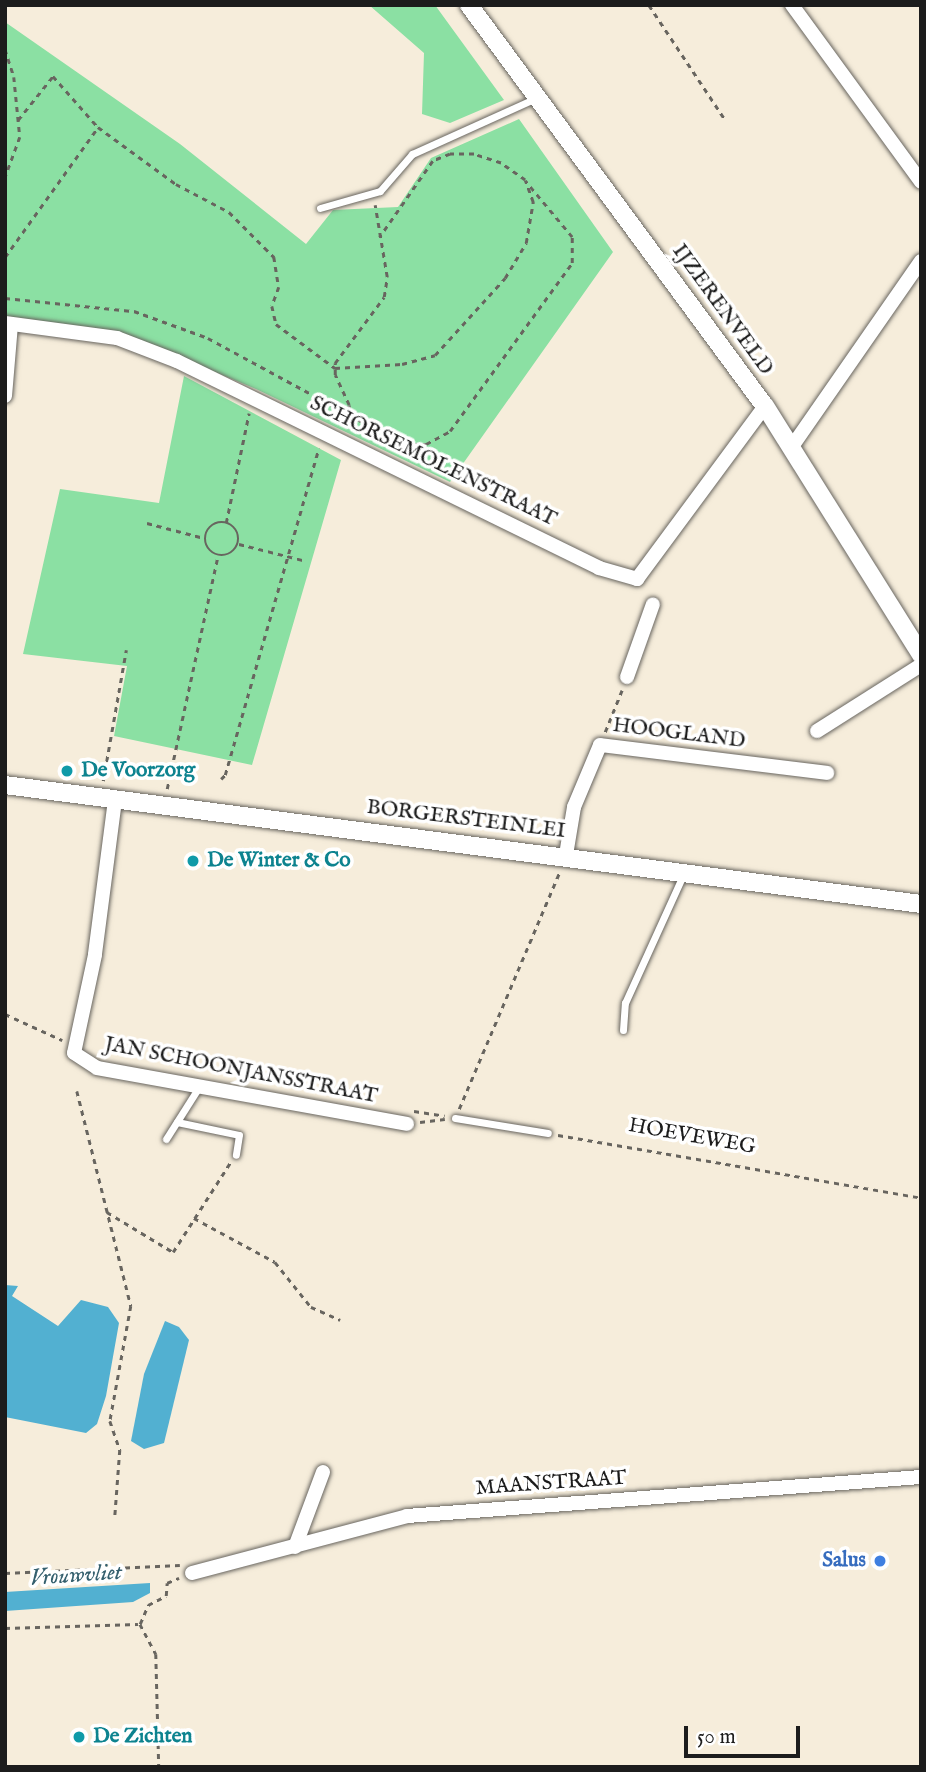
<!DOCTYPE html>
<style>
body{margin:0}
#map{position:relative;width:926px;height:1772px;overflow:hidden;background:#f6eddb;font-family:"IM FELL English",serif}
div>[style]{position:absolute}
.green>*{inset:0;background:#8be0a3}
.water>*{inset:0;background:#52b0d1}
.path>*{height:2.5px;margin-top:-1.25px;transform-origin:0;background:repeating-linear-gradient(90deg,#68655f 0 5px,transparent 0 10px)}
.path>.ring{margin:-1.25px;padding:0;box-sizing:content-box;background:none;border:2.5px solid #68655f;border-radius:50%}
.roads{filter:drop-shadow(0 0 2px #68655f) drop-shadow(0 0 2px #68655f)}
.service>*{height:7px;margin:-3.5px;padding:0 3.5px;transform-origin:3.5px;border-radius:3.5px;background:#fff}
.minor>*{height:14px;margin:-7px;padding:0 7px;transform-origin:7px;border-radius:7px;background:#fff}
.tertiary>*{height:18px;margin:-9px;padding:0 9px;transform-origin:9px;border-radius:9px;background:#fff}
.dots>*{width:19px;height:19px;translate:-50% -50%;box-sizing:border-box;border:4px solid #fff;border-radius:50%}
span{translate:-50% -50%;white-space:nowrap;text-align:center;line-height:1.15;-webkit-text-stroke:7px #fff;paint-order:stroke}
.street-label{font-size:21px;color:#1c1c1c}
.culture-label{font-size:21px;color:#0d838f;font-weight:700}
.left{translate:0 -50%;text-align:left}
.shop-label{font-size:21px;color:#366cbe;font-weight:700}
.right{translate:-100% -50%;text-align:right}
.water-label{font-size:23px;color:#345f6d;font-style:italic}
.frame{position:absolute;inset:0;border:7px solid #1c1c1c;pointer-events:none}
.scale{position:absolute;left:684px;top:1726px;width:116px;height:32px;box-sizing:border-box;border:4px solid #1c1c1c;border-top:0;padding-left:9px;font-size:21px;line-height:24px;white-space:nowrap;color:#1c1c1c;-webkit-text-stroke:5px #fff;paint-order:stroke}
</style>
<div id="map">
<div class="green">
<i style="clip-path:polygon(369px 5px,435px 5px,504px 100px,450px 123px,422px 114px,424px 53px)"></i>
<i style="clip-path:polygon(5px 22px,180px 144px,306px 244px,333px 210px,398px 207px,431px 158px,519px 119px,613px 252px,450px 482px,256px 389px,119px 332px,5px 316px)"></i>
<i style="clip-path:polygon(184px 376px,341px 460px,252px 765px,114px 736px,127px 666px,23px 654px,60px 489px,159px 503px)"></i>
</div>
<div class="water">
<i style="clip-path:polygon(5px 1285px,18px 1286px,12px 1296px,58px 1326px,81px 1300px,108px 1307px,119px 1323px,106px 1396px,97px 1424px,86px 1433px,5px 1417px)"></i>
<i style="clip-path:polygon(165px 1321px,179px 1327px,189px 1340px,164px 1443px,144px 1449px,131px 1441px,144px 1374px)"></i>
<i style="clip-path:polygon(150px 1583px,150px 1593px,133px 1602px,5px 1611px,5px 1592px)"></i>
</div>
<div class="path">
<i style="left:649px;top:5px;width:136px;rotate:56.4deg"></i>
<i style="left:5px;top:49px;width:29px;rotate:72deg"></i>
<i style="left:14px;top:77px;width:60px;rotate:84.3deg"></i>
<i style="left:20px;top:137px;width:44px;rotate:110.1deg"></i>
<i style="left:18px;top:120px;width:56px;rotate:-51.5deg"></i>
<i style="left:53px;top:76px;width:68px;rotate:48.6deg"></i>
<i style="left:98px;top:127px;width:97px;rotate:36.2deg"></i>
<i style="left:176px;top:184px;width:60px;rotate:27.8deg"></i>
<i style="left:229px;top:212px;width:64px;rotate:45deg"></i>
<i style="left:274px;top:257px;width:30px;rotate:81deg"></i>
<i style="left:279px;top:287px;width:20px;rotate:110deg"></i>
<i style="left:272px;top:306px;width:18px;rotate:77deg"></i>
<i style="left:276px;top:324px;width:74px;rotate:36.7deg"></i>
<i style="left:335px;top:368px;width:67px;rotate:-3.4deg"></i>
<i style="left:402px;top:364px;width:34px;rotate:-15deg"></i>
<i style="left:435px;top:355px;width:104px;rotate:-47.7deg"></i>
<i style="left:505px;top:278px;width:41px;rotate:-59deg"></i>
<i style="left:526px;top:243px;width:42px;rotate:-80.3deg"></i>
<i style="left:533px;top:202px;width:23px;rotate:-110deg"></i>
<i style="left:525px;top:180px;width:29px;rotate:-145deg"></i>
<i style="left:501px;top:163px;width:28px;rotate:-162deg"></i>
<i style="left:474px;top:154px;width:24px;rotate:180deg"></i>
<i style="left:450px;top:154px;width:18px;rotate:158deg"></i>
<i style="left:433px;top:161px;width:93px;rotate:124.9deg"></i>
<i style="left:5px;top:257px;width:160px;rotate:-54.4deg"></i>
<i style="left:5px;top:298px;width:130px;rotate:5.8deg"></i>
<i style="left:134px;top:311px;width:79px;rotate:20deg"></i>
<i style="left:208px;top:338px;width:222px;rotate:28.5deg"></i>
<i style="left:403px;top:444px;width:23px"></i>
<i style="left:426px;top:444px;width:27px;rotate:-28deg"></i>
<i style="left:450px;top:431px;width:208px;rotate:-54deg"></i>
<i style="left:572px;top:263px;width:26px;rotate:-90deg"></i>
<i style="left:572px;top:237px;width:72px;rotate:-129.9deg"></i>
<i style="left:351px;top:430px;width:25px;rotate:-95deg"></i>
<i style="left:349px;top:405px;width:33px;rotate:-115deg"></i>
<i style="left:335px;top:375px;width:12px;rotate:-90deg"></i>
<i style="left:335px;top:363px;width:82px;rotate:-53.4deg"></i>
<i style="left:384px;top:297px;width:20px;rotate:-81deg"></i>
<i style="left:387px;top:277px;width:73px;rotate:-99.5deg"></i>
<i class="ring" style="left:205px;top:522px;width:31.5px;height:31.5px"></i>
<i style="left:147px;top:523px;width:59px;rotate:14.7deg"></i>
<i style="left:226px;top:523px;width:112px;rotate:-78.2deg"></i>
<i style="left:239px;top:544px;width:69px;rotate:14.2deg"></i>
<i style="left:605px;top:732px;width:45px;rotate:-68deg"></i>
<i style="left:221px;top:779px;width:6px;rotate:-45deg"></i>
<i style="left:225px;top:775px;width:340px;rotate:-74deg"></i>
<i style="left:103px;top:781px;width:133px;rotate:-80deg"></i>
<i style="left:167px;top:789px;width:239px;rotate:-77.7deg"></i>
<i style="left:5px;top:1014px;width:63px;rotate:24.5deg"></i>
<i style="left:77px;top:1091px;width:222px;rotate:75.9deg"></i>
<i style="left:131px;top:1306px;width:117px;rotate:100.3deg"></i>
<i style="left:110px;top:1421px;width:31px;rotate:71deg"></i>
<i style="left:120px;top:1450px;width:66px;rotate:94.3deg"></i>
<i style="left:459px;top:1109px;width:256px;rotate:-67deg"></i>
<i style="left:414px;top:1111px;width:31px;rotate:9deg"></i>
<i style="left:420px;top:1122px;width:25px;rotate:-7deg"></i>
<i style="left:558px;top:1135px;width:368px;rotate:9.8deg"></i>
<i style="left:107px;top:1212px;width:77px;rotate:31.2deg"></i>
<i style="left:173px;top:1252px;width:106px;rotate:-57.4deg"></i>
<i style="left:194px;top:1218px;width:92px;rotate:28.5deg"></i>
<i style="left:275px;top:1262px;width:58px;rotate:51.3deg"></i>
<i style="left:311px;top:1307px;width:32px;rotate:24deg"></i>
<i style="left:5px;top:1573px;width:175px;rotate:-2.6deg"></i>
<i style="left:140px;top:1624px;width:34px;rotate:62deg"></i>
<i style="left:156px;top:1654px;width:113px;rotate:88.5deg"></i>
<i style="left:140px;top:1624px;width:21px;rotate:-67deg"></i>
<i style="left:148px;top:1605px;width:20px;rotate:-27deg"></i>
<i style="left:166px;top:1596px;width:13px;rotate:-86deg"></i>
<i style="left:167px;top:1583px;width:13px;rotate:-23deg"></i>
<i style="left:5px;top:1628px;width:133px;rotate:-1.7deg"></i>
</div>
<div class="roads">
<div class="service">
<i style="left:320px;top:208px;width:62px;rotate:-15.8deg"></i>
<i style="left:380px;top:191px;width:49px;rotate:-49.1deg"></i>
<i style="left:412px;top:154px;width:136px;rotate:-24.3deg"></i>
<i style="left:623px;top:1030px;width:27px;rotate:-86deg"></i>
<i style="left:625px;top:1003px;width:141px;rotate:-65.6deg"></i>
<i style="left:455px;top:1118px;width:94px;rotate:9.2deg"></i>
<i style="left:177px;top:1122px;width:63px;rotate:11.8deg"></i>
<i style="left:239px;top:1135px;width:20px;rotate:99deg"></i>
<i style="left:166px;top:1139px;width:62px;rotate:-57.6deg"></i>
</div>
<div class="minor">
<i style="left:792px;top:5px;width:219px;rotate:53.9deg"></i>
<i style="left:5px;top:323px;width:113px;rotate:7.6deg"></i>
<i style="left:117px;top:338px;width:64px;rotate:21deg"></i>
<i style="left:177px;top:361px;width:470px;rotate:26.1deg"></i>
<i style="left:599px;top:568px;width:40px;rotate:16deg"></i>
<i style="left:637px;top:579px;width:215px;rotate:-53.5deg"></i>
<i style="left:5px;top:396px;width:72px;rotate:-85.2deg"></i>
<i style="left:791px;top:448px;width:228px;rotate:-55.2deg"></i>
<i style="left:627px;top:677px;width:77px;rotate:-70.4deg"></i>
<i style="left:817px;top:731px;width:123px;rotate:-32.4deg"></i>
<i style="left:115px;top:800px;width:156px;rotate:97.4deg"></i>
<i style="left:95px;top:955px;width:100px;rotate:102.1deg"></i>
<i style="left:74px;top:1053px;width:27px;rotate:33deg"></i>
<i style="left:97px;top:1068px;width:315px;rotate:10.2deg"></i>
<i style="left:566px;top:855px;width:49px;rotate:-80.5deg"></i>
<i style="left:574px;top:807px;width:67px;rotate:-67.2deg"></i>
<i style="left:600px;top:745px;width:229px;rotate:7deg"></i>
<i style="left:295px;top:1547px;width:80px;rotate:-69.5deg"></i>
<i style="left:192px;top:1573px;width:222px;rotate:-14.8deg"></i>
<i style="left:407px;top:1516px;width:515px;rotate:-4.34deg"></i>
</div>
<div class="tertiary">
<i style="left:469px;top:5px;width:498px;rotate:53.6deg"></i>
<i style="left:765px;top:406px;width:294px;rotate:57.9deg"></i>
<i style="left:5px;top:785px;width:924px;rotate:7.4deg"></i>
</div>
</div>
<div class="dots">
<i style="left:67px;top:771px;background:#0f9aa8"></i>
<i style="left:193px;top:861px;background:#0f9aa8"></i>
<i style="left:880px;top:1561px;background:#3f7fe0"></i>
<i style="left:79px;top:1737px;background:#0f9aa8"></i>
</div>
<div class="street-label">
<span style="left:722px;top:310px;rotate:54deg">IJZERENVELD</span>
<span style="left:433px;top:462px;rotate:26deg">SCHORSEMOLENSTRAAT</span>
<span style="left:679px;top:734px;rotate:7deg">HOOGLAND</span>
<span style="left:466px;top:820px;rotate:7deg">BORGERSTEINLEI</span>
<span style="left:241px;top:1071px;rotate:11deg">JAN SCHOONJANSSTRAAT</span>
<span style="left:692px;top:1137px;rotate:10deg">HOEVEWEG</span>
<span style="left:551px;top:1484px;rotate:-4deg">MAANSTRAAT</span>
</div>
<div class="culture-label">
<span class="left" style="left:81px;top:771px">De Voorzorg</span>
<span class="left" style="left:207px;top:861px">De Winter &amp; Co</span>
<span class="left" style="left:93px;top:1737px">De Zichten</span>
</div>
<div class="shop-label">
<span class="right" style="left:866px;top:1561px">Salus</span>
</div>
<div class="water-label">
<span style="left:76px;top:1576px;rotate:-4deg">Vrouwvliet</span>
</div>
<div class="frame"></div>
<div class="scale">50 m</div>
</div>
